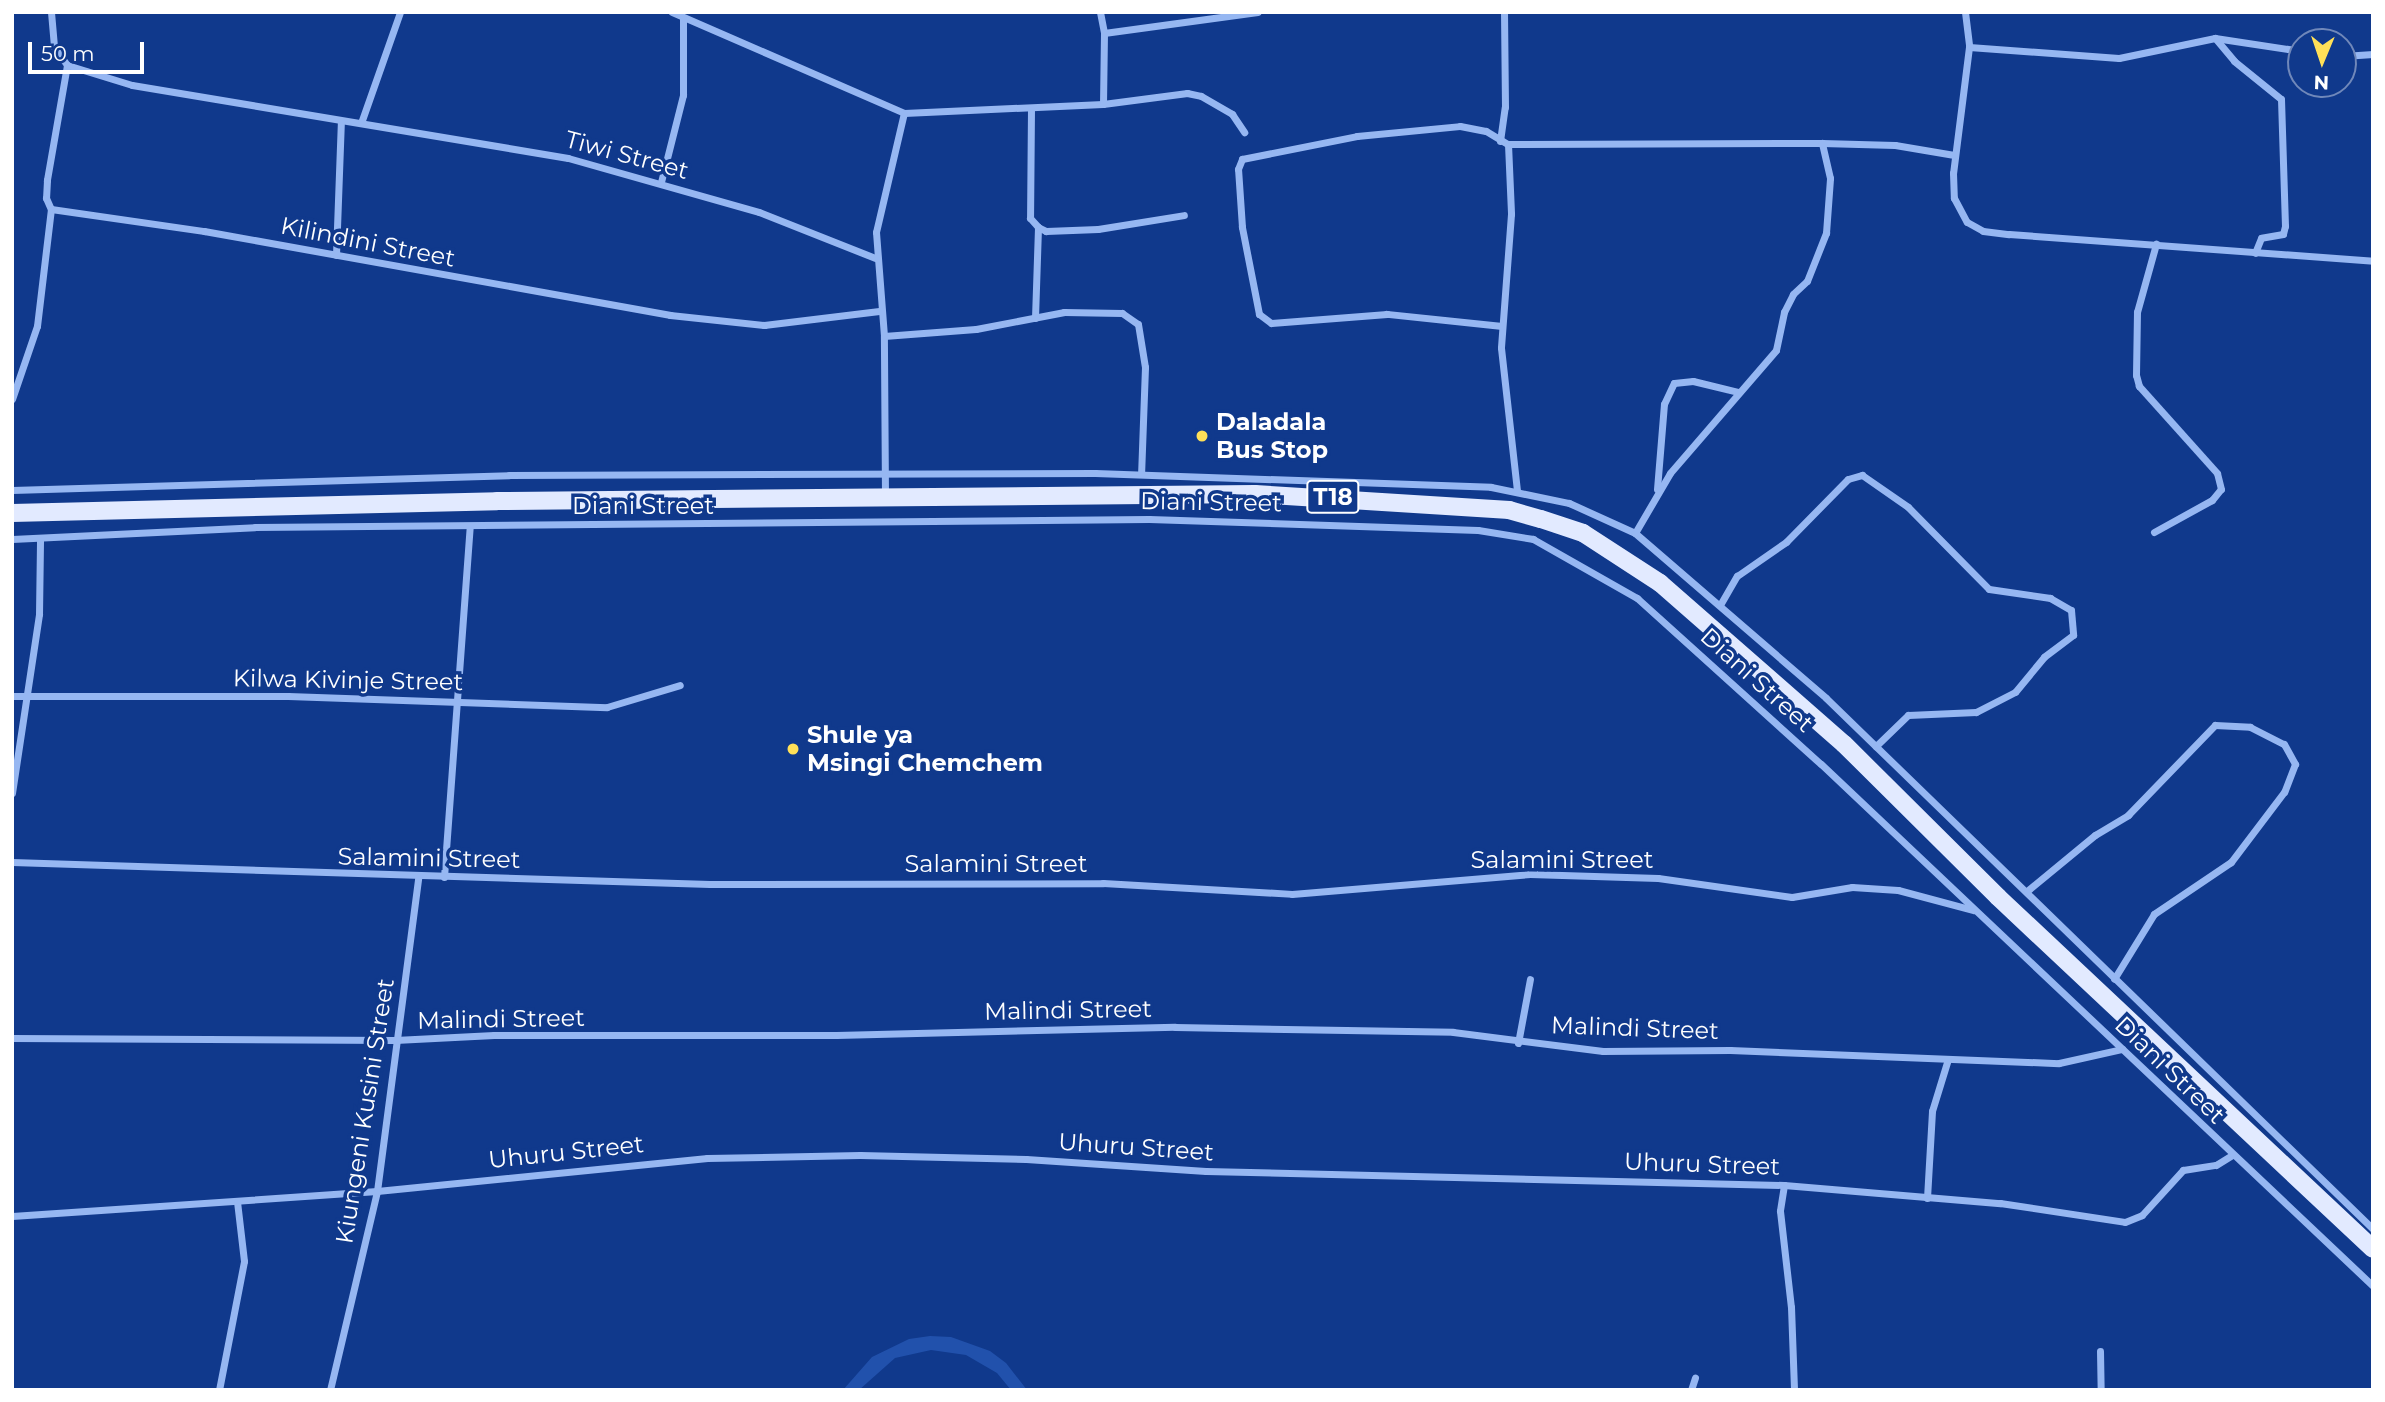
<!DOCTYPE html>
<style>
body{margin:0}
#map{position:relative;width:2385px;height:1402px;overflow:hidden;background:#10398c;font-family:Montserrat,sans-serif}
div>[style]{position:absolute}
.green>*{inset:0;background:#2151ac}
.minor>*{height:7px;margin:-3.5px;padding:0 3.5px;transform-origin:3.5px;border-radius:3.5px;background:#96b7f2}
.primary>*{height:18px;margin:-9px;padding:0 9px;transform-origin:9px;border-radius:9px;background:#e2eaff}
.dots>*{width:19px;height:19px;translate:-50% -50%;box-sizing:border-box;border:4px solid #10398c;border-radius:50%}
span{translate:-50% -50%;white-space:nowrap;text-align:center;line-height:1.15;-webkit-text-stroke:7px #10398c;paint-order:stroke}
.shield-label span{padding:2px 5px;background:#10398c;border:2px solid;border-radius:5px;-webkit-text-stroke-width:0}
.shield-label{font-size:23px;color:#fff;font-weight:700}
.street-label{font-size:24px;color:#fff}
.poi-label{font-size:24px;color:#fff;font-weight:700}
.left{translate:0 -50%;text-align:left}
.frame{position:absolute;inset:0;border:14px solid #fff;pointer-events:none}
.north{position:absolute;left:2287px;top:28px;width:70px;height:70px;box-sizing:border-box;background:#10398c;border:2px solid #7088ba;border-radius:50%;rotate:182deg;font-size:19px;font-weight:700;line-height:28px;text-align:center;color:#fff}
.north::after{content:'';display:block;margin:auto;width:24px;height:32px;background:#ffe058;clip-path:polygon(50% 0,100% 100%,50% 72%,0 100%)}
.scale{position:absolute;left:28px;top:42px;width:116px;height:32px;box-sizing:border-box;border:4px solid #fff;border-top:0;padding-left:9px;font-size:21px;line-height:24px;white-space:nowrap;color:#fff;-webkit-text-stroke:5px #10398c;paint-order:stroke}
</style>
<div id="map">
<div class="green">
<i style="clip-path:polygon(930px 1336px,951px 1337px,990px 1351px,1006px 1363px,1027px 1390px,1011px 1390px,997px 1373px,966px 1355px,931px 1350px,895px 1358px,859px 1390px,843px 1390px,872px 1357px,909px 1339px)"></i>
</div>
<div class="minor">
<i style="left:51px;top:12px;width:35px;rotate:85deg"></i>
<i style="left:54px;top:47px;width:22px;rotate:54deg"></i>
<i style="left:67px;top:65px;width:117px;rotate:99.9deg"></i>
<i style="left:47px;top:180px;width:18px;rotate:93deg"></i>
<i style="left:46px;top:198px;width:12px;rotate:66deg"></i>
<i style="left:51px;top:209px;width:155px;rotate:8.2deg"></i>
<i style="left:204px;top:231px;width:474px;rotate:10.2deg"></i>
<i style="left:670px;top:315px;width:95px;rotate:6.1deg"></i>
<i style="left:764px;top:325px;width:116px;rotate:-6.9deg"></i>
<i style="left:672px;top:12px;width:253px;rotate:23.5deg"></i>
<i style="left:904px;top:113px;width:199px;rotate:-2.6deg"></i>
<i style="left:1103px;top:104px;width:85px;rotate:-7.5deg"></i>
<i style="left:1187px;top:93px;width:14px;rotate:12deg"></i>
<i style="left:1201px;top:96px;width:36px;rotate:30deg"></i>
<i style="left:1232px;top:114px;width:22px;rotate:56deg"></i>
<i style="left:1100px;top:12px;width:21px;rotate:79deg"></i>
<i style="left:1104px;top:33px;width:71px;rotate:90.8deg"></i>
<i style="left:1965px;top:12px;width:35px;rotate:83deg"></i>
<i style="left:1969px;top:47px;width:127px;rotate:97.2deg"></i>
<i style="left:1953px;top:173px;width:25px;rotate:88deg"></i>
<i style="left:1954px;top:198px;width:27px;rotate:62deg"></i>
<i style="left:1967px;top:222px;width:18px;rotate:29deg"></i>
<i style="left:1983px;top:231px;width:26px;rotate:7deg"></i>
<i style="left:2009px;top:234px;width:365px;rotate:4.2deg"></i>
<i style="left:1104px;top:33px;width:155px;rotate:-7.8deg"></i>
<i style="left:2215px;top:38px;width:30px;rotate:50deg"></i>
<i style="left:2234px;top:61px;width:60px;rotate:39deg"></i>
<i style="left:2281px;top:99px;width:127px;rotate:88.2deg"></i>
<i style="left:2285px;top:226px;width:8px;rotate:104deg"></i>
<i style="left:2283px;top:234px;width:22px;rotate:170deg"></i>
<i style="left:2261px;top:238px;width:16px;rotate:112deg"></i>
<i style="left:1969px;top:47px;width:150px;rotate:4.2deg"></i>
<i style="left:2119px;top:58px;width:98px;rotate:-11.8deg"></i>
<i style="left:2215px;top:38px;width:87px;rotate:8.6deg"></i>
<i style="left:2343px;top:56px;width:30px;rotate:-4deg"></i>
<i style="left:67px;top:65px;width:68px;rotate:17.1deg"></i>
<i style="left:132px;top:85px;width:442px;rotate:9.5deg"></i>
<i style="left:568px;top:158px;width:198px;rotate:15.8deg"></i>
<i style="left:759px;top:212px;width:125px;rotate:21.6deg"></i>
<i style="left:1031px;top:109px;width:109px;rotate:90.5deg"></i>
<i style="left:1030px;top:218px;width:12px;rotate:48deg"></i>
<i style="left:1038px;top:227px;width:9px;rotate:27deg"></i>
<i style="left:1046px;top:231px;width:52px;rotate:-2.2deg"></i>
<i style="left:1098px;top:229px;width:87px;rotate:-9.2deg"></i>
<i style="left:361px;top:123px;width:118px;rotate:-70.6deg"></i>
<i style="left:1500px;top:141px;width:34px;rotate:-82deg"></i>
<i style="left:1505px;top:107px;width:95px;rotate:-90.6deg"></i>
<i style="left:1508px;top:144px;width:70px;rotate:87.5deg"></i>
<i style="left:1511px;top:214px;width:134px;rotate:94.3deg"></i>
<i style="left:1501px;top:348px;width:143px;rotate:83.6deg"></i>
<i style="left:661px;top:182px;width:90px;rotate:-75.8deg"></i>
<i style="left:683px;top:95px;width:77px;rotate:-90deg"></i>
<i style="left:336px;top:255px;width:134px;rotate:-87.9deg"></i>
<i style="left:1035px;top:318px;width:91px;rotate:-88.1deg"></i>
<i style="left:1502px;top:326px;width:116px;rotate:-174deg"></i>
<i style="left:1387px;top:314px;width:116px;rotate:175.6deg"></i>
<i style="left:1271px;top:323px;width:15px;rotate:-143deg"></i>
<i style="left:1259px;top:314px;width:89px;rotate:-101.1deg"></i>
<i style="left:1242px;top:227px;width:58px;rotate:-93.9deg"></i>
<i style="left:1238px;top:169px;width:11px;rotate:-68deg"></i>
<i style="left:1242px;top:159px;width:117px;rotate:-11.3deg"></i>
<i style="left:1357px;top:136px;width:103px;rotate:-5.5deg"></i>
<i style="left:1460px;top:126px;width:26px;rotate:11deg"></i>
<i style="left:1486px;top:131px;width:26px;rotate:31deg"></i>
<i style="left:1508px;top:144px;width:314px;rotate:-0.2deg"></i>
<i style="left:1822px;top:143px;width:73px;rotate:1.6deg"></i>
<i style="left:1895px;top:145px;width:60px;rotate:9.6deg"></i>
<i style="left:884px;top:336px;width:92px;rotate:-4.4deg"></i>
<i style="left:976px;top:329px;width:90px;rotate:-10.9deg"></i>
<i style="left:1064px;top:312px;width:58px;rotate:1deg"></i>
<i style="left:1122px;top:313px;width:19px;rotate:35deg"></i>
<i style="left:1138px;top:324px;width:44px;rotate:80.8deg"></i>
<i style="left:1145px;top:367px;width:107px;rotate:92.1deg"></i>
<i style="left:12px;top:399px;width:77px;rotate:-71.1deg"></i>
<i style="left:37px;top:326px;width:118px;rotate:-83.2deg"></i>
<i style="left:1657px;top:489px;width:85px;rotate:-85.3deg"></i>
<i style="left:1664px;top:404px;width:23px;rotate:-65deg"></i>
<i style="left:1674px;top:383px;width:19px;rotate:-6deg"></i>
<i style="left:1693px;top:381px;width:46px;rotate:13.7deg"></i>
<i style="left:12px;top:490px;width:497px;rotate:-1.7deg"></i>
<i style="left:509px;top:475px;width:586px;rotate:-0.2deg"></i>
<i style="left:1095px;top:473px;width:396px;rotate:2deg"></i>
<i style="left:1491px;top:487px;width:80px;rotate:11.6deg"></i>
<i style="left:1569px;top:503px;width:72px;rotate:24.4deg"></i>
<i style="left:1635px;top:533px;width:252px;rotate:40.8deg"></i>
<i style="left:1826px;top:698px;width:762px;rotate:44.15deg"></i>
<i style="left:885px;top:496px;width:160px;rotate:-90.4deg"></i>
<i style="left:884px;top:336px;width:104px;rotate:-94.4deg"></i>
<i style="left:876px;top:232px;width:122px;rotate:-76.8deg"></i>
<i style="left:2154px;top:532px;width:66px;rotate:-28.9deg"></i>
<i style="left:2212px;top:500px;width:14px;rotate:-51deg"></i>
<i style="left:2221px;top:489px;width:16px;rotate:-104deg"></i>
<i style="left:2217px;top:473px;width:117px;rotate:-131.9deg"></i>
<i style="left:2139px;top:386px;width:11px;rotate:-105deg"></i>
<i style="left:2136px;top:375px;width:63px;rotate:-89.1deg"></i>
<i style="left:2137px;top:312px;width:71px;rotate:-74.4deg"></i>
<i style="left:1635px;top:533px;width:69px;rotate:-59.7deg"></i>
<i style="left:1670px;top:473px;width:162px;rotate:-49.2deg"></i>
<i style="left:1776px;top:350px;width:39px;rotate:-78deg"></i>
<i style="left:1784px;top:312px;width:20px;rotate:-63deg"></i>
<i style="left:1793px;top:294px;width:19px;rotate:-43deg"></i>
<i style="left:1807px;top:281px;width:52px;rotate:-68.4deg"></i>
<i style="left:1826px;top:233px;width:55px;rotate:-85.8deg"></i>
<i style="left:1830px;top:178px;width:36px;rotate:-103deg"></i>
<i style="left:12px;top:539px;width:243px;rotate:-2.8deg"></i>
<i style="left:255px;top:527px;width:894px;rotate:-0.51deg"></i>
<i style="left:1149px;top:519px;width:329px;rotate:1.9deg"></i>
<i style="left:1478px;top:530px;width:56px;rotate:9.3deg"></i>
<i style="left:1533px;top:539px;width:120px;rotate:29.6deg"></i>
<i style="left:1637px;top:598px;width:248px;rotate:42.1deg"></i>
<i style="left:1821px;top:764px;width:760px;rotate:43.4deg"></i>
<i style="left:1720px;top:605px;width:34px;rotate:-60deg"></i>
<i style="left:1737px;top:576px;width:60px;rotate:-34.8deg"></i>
<i style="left:1786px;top:542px;width:88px;rotate:-45.5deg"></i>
<i style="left:1848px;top:479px;width:15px;rotate:-16deg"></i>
<i style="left:1862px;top:475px;width:56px;rotate:34.8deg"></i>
<i style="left:1908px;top:507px;width:115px;rotate:45.4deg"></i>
<i style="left:1989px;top:589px;width:62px;rotate:8.4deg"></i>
<i style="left:2050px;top:598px;width:24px;rotate:30deg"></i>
<i style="left:2071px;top:610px;width:25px;rotate:85deg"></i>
<i style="left:2073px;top:635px;width:36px;rotate:143deg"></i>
<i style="left:2044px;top:657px;width:45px;rotate:129.6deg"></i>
<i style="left:2015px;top:692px;width:44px;rotate:152.9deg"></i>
<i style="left:1976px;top:712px;width:68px;rotate:177.5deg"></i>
<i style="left:1908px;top:715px;width:45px;rotate:135.9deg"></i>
<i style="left:12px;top:696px;width:276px"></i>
<i style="left:288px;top:696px;width:319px;rotate:2deg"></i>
<i style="left:607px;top:707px;width:76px;rotate:-16.8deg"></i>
<i style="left:12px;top:793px;width:181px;rotate:-81.4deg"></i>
<i style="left:39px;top:614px;width:76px;rotate:-89.2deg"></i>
<i style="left:12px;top:862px;width:698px;rotate:1.81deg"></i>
<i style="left:710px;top:884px;width:393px;rotate:-0.1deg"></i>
<i style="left:1103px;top:883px;width:189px;rotate:3.3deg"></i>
<i style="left:1292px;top:894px;width:239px;rotate:-4.8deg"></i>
<i style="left:1530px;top:874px;width:128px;rotate:1.8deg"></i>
<i style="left:1658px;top:878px;width:135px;rotate:8.1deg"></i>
<i style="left:1792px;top:897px;width:61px;rotate:-9.5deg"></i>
<i style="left:1852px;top:887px;width:46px;rotate:3.7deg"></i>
<i style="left:1898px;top:890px;width:78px;rotate:14.9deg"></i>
<i style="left:444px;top:877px;width:352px;rotate:-85.8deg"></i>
<i style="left:2027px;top:891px;width:88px;rotate:-39.5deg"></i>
<i style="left:2095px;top:835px;width:39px;rotate:-31deg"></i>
<i style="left:2128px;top:815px;width:125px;rotate:-46deg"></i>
<i style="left:2215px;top:725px;width:35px;rotate:3deg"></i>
<i style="left:2250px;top:727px;width:38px;rotate:27deg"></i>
<i style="left:2284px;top:744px;width:23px;rotate:61deg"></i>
<i style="left:2295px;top:764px;width:30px;rotate:111deg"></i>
<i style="left:2284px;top:792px;width:88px;rotate:127.1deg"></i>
<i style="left:2231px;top:862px;width:93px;rotate:146deg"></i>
<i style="left:2154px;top:914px;width:76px;rotate:121.6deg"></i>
<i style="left:12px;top:1038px;width:383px;rotate:0.3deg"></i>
<i style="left:395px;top:1040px;width:99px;rotate:-2.9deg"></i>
<i style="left:494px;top:1035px;width:342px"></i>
<i style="left:836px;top:1035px;width:339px;rotate:-1.4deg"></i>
<i style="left:1175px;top:1027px;width:278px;rotate:1deg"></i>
<i style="left:1453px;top:1032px;width:151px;rotate:7.2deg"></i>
<i style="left:1603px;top:1051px;width:127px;rotate:-0.5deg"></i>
<i style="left:1730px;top:1050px;width:329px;rotate:2.3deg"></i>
<i style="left:2059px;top:1063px;width:65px;rotate:-12.5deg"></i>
<i style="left:1518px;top:1043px;width:65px;rotate:-79.4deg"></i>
<i style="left:1784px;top:1185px;width:26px;rotate:99deg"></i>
<i style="left:1780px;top:1211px;width:97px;rotate:83.5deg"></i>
<i style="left:1791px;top:1307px;width:83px;rotate:87.9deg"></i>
<i style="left:1927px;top:1198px;width:87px;rotate:-86.7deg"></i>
<i style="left:1932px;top:1111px;width:54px;rotate:-72.9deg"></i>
<i style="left:12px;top:1216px;width:366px;rotate:-3.9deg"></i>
<i style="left:377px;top:1191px;width:332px;rotate:-5.7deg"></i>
<i style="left:707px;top:1158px;width:153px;rotate:-1.1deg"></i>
<i style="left:860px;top:1155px;width:166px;rotate:1.4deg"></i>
<i style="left:1026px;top:1159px;width:180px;rotate:3.8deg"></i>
<i style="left:1206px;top:1171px;width:578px;rotate:1.39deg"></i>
<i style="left:1784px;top:1185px;width:217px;rotate:4.8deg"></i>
<i style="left:2000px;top:1203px;width:126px;rotate:8.6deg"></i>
<i style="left:2125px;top:1222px;width:18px;rotate:-22deg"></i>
<i style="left:2142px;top:1215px;width:61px;rotate:-47.7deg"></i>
<i style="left:2183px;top:1170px;width:33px;rotate:-9deg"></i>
<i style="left:2216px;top:1165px;width:19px;rotate:-32deg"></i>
<i style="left:2100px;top:1351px;width:39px;rotate:89deg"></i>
<i style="left:219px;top:1390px;width:131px;rotate:-79deg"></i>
<i style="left:244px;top:1261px;width:60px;rotate:-96.7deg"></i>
<i style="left:330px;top:1390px;width:204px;rotate:-76.7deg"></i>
<i style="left:377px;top:1191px;width:316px;rotate:-82.5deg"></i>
<i style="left:1691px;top:1390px;width:13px;rotate:-72deg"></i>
</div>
<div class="primary">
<i style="left:12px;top:513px;width:485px;rotate:-1.4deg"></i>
<i style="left:497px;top:501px;width:758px;rotate:-0.53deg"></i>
<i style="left:1255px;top:494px;width:255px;rotate:3.6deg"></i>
<i style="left:1509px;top:510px;width:33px;rotate:16deg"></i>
<i style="left:1541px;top:519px;width:44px;rotate:18.4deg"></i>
<i style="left:1583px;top:533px;width:92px;rotate:33deg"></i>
<i style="left:1660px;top:583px;width:244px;rotate:41.2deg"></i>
<i style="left:1844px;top:744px;width:217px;rotate:44.8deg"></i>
<i style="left:1998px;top:897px;width:514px;rotate:43.19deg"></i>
</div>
<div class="dots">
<i style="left:1202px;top:436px;background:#ffe058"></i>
<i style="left:793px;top:749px;background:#ffe058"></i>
</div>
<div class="shield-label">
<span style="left:1333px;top:497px">T18</span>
</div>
<div class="street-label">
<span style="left:627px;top:155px;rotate:15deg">Tiwi Street</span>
<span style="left:368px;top:242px;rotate:11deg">Kilindini Street</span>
<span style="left:1211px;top:502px;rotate:1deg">Diani Street</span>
<span style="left:643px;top:506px">Diani Street</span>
<span style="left:348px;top:680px;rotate:1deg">Kilwa Kivinje Street</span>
<span style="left:1757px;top:680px;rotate:42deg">Diani Street</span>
<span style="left:429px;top:858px;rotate:1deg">Salamini Street</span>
<span style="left:1562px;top:860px">Salamini Street</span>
<span style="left:996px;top:864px">Salamini Street</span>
<span style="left:1068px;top:1010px;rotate:-1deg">Malindi Street</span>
<span style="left:501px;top:1019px;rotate:-1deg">Malindi Street</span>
<span style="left:1635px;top:1028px;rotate:2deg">Malindi Street</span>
<span style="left:2170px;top:1070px;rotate:44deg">Diani Street</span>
<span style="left:365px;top:1111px;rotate:-81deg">Kiungeni Kusini Street</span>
<span style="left:1136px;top:1147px;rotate:4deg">Uhuru Street</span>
<span style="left:566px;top:1152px;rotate:-6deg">Uhuru Street</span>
<span style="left:1702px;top:1164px;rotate:2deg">Uhuru Street</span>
</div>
<div class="poi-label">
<span class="left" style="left:1216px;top:436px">Daladala<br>Bus Stop</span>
<span class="left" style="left:807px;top:749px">Shule ya<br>Msingi Chemchem</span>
</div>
<div class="frame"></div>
<div class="north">N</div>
<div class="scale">50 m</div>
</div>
